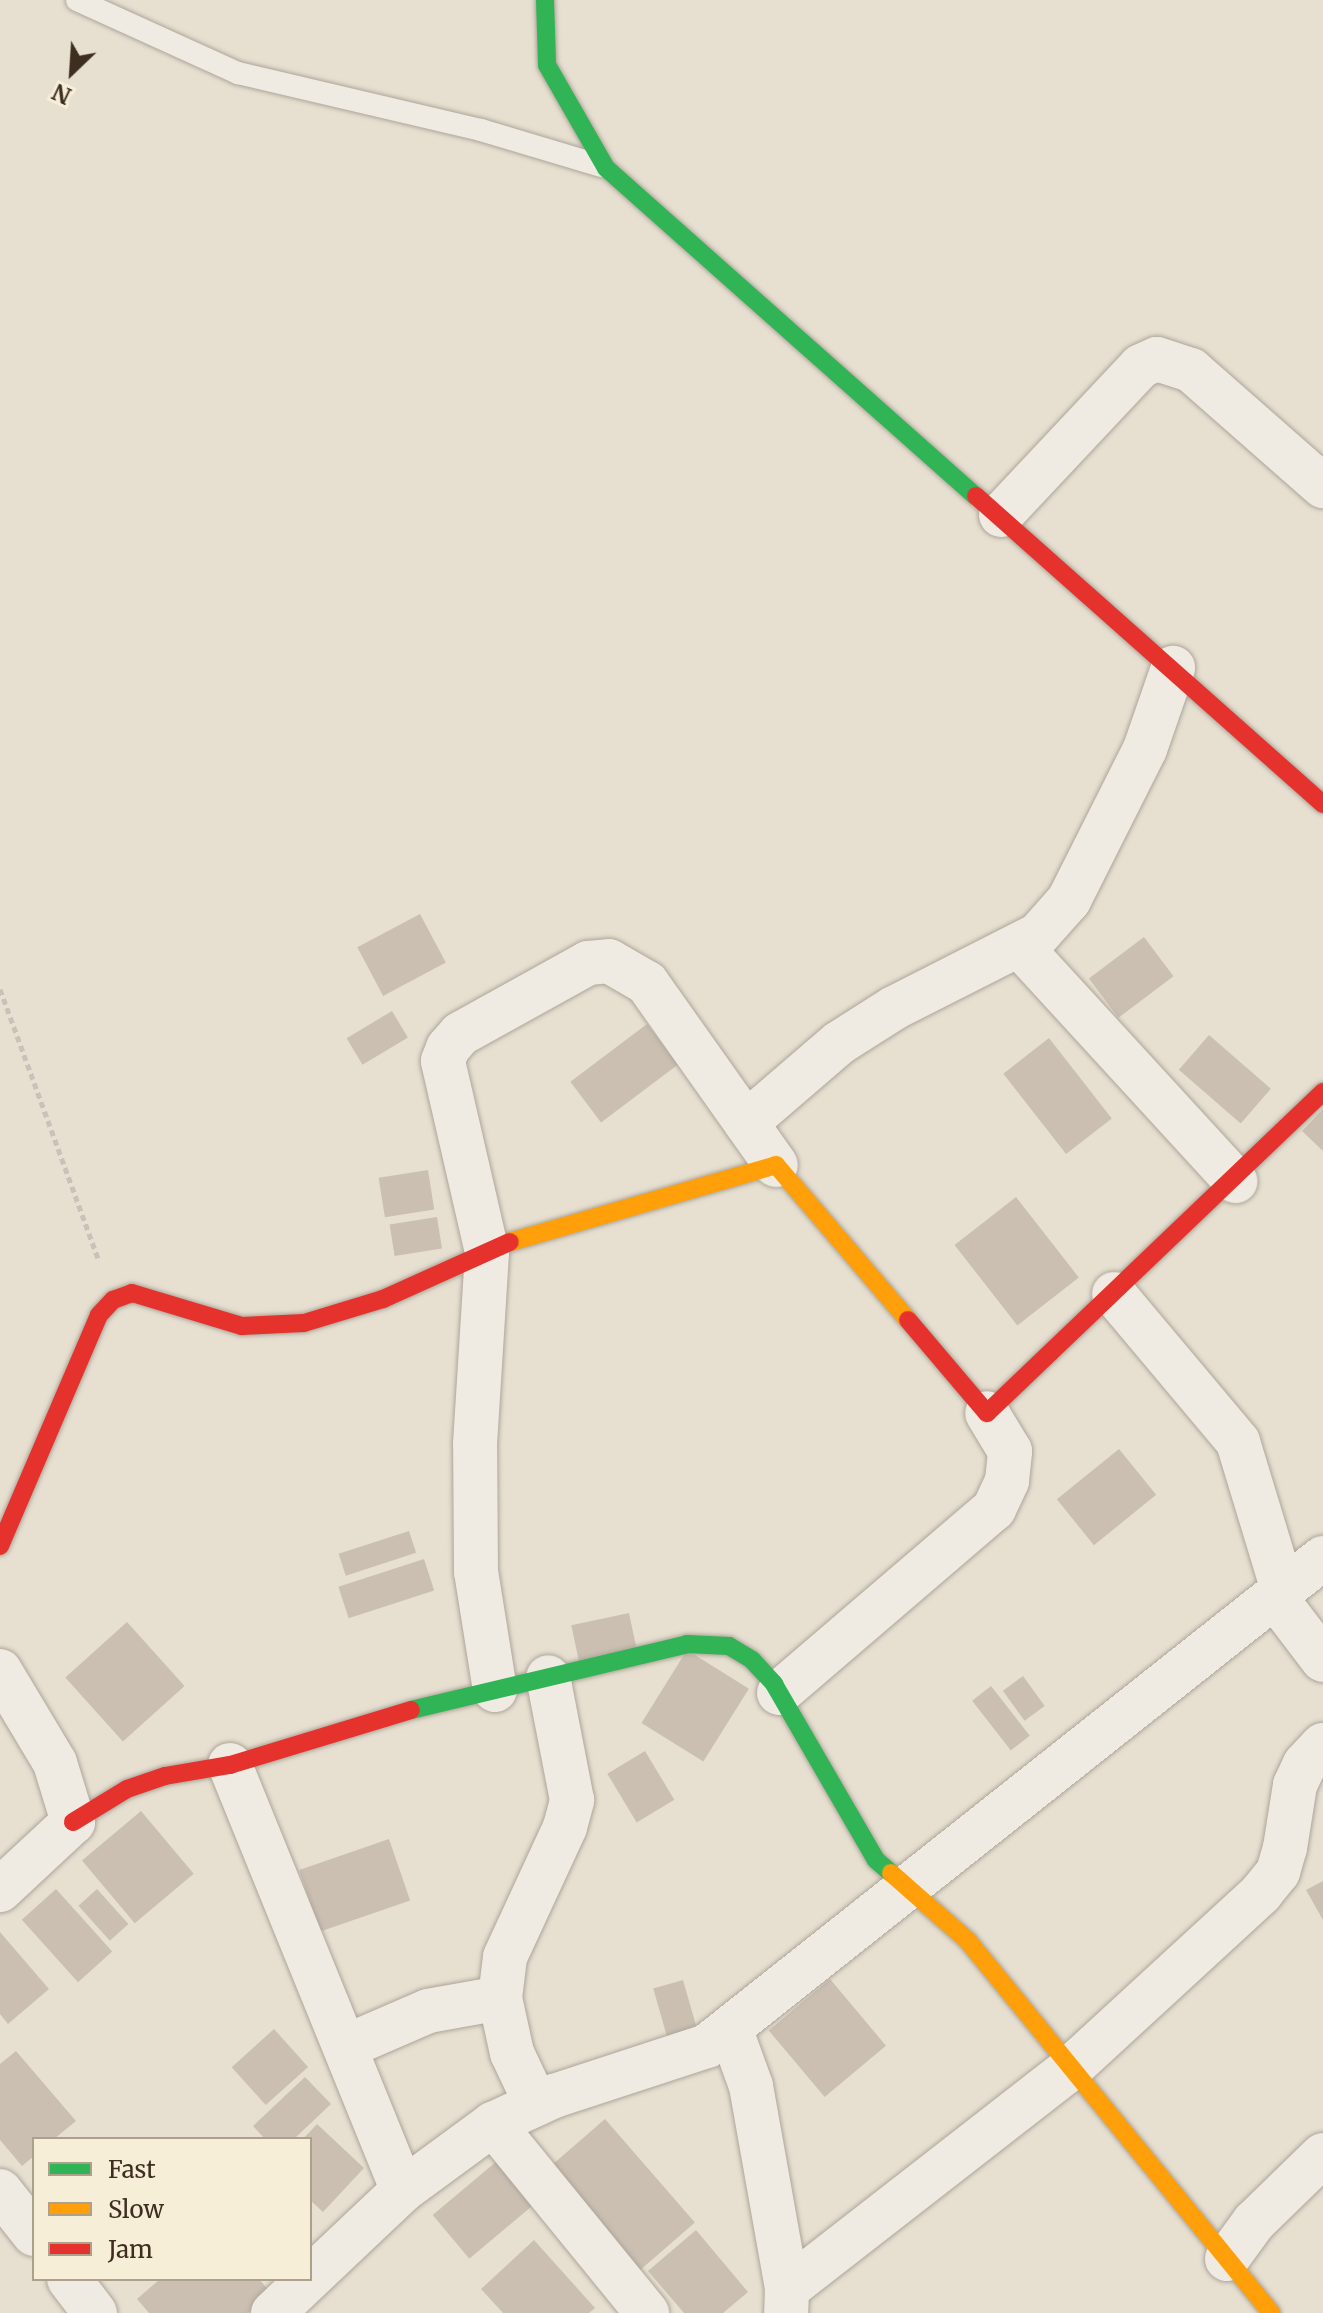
<!DOCTYPE html>
<style>
body{margin:0}
#map{position:relative;width:1323px;height:2313px;overflow:hidden;background:#e7e0d1;font-family:Merriweather,serif}
div>[style]{position:absolute}
.building>*{inset:0;background:#cbbfb2;transform-origin:0 0}
.path>*{height:5px;margin-top:-2.5px;transform-origin:0;background:repeating-linear-gradient(90deg,#c8c2b9 0 6px,transparent 0 10px)}
.roads{filter:drop-shadow(0 0 2px #ada599) drop-shadow(0 0 2px #ada599)}
.lane>*{height:22px;margin:-11px;padding:0 11px;transform-origin:11px;border-radius:11px;background:#efebe3}
.street>*{height:44px;margin:-22px;padding:0 22px;transform-origin:22px;border-radius:22px;background:#efebe3}
.fast>*{height:18px;margin:-9px;padding:0 9px;transform-origin:9px;border-radius:9px;background:#30b455}
.slow>*{height:18px;margin:-9px;padding:0 9px;transform-origin:9px;border-radius:9px;background:#ff9f0a}
.jam>*{height:18px;margin:-9px;padding:0 9px;transform-origin:9px;border-radius:9px;background:#e5322d}
span{translate:-50% -50%;white-space:nowrap;text-align:center;line-height:1.15;-webkit-text-stroke:6px #f7eed8;paint-order:stroke}
.legend{position:absolute;left:32px;top:2137px;width:280px;height:144px;box-sizing:border-box;background:#f7eed8;border:2px solid #ada18e;margin:0;padding:10px 14px;list-style:none;font-size:24px;color:#3d2e20}
.legend li{display:flex;align-items:center;gap:16px;height:40px}
.legend b{width:40px;border:2px solid #ada18e}
.north{position:absolute;left:32px;top:32px;width:80px;height:80px;-webkit-text-stroke:6px #f7eed8;paint-order:stroke;rotate:205deg;font-size:22px;font-weight:700;line-height:32px;text-align:center;color:#3d2e20}
.north::after{content:'';display:block;margin:auto;width:28px;height:36px;background:#3d2e20;clip-path:polygon(50% 0,100% 100%,50% 72%,0 100%)}
</style>
<div id="map">
<div class="building">
<i style="left:420px;top:914px;width:55px;height:71px;rotate:62deg"></i>
<i style="left:1144px;top:937px;width:49px;height:69px;rotate:53deg"></i>
<i style="left:392px;top:1011px;width:31px;height:53px;rotate:59deg"></i>
<i style="left:647px;top:1024px;width:51px;height:96px;rotate:53deg"></i>
<i style="left:1209px;top:1035px;width:82px;height:46px;rotate:41deg"></i>
<i style="left:1049px;top:1038px;width:102px;height:58px;rotate:52deg"></i>
<i style="clip-path:polygon(1323px 1109px,1323px 1151px,1302px 1131px)"></i>
<i style="left:428px;top:1170px;width:40px;height:50px;rotate:81deg"></i>
<i style="left:1016px;top:1197px;width:102px;height:78px;rotate:52deg"></i>
<i style="left:437px;top:1217px;width:32px;height:48px;rotate:81deg"></i>
<i style="left:1119px;top:1449px;width:59px;height:80px;rotate:51deg"></i>
<i style="left:409px;top:1531px;width:23px;height:74px;rotate:72deg"></i>
<i style="left:424px;top:1559px;width:33px;height:90px;rotate:72deg"></i>
<i style="left:629px;top:1613px;width:40px;height:59px;rotate:78deg"></i>
<i style="left:127px;top:1622px;width:86px;height:83px;rotate:48deg"></i>
<i style="left:687px;top:1650px;width:73px;height:86px;rotate:32deg"></i>
<i style="left:1023px;top:1676px;width:37px;height:25px;rotate:54deg"></i>
<i style="left:991px;top:1686px;width:63px;height:24px;rotate:52deg"></i>
<i style="left:645px;top:1751px;width:57px;height:44px;rotate:59deg"></i>
<i style="left:141px;top:1811px;width:82px;height:77px;rotate:50deg"></i>
<i style="left:389px;top:1839px;width:65px;height:95px;rotate:71deg"></i>
<i style="clip-path:polygon(1323px 1881px,1323px 1920px,1306px 1890px)"></i>
<i style="left:56px;top:1889px;width:84px;height:46px;rotate:48deg"></i>
<i style="left:97px;top:1889px;width:47px;height:25px;rotate:48deg"></i>
<i style="clip-path:polygon(0 1932px,49px 1989px,8px 2024px,0 2014px)"></i>
<i style="left:830px;top:1979px;width:87px;height:80px;rotate:50deg"></i>
<i style="left:683px;top:1980px;width:52px;height:31px;rotate:74deg"></i>
<i style="left:274px;top:2029px;width:51px;height:57px;rotate:48deg"></i>
<i style="clip-path:polygon(16px 2051px,76px 2121px,54px 2139px,34px 2139px,34px 2156px,22px 2166px,0 2140px,0 2064px)"></i>
<i style="clip-path:polygon(305px 2077px,331px 2104px,294px 2139px,265px 2139px,253px 2126px)"></i>
<i style="left:605px;top:2119px;width:137px;height:74px;rotate:49deg"></i>
<i style="clip-path:polygon(317px 2124px,364px 2168px,323px 2212px,310px 2200px,310px 2139px,303px 2139px)"></i>
<i style="left:497px;top:2161px;width:57px;height:84px;rotate:50deg"></i>
<i style="clip-path:polygon(696px 2230px,748px 2292px,723px 2313px,684px 2313px,648px 2271px)"></i>
<i style="clip-path:polygon(534px 2240px,595px 2308px,589px 2313px,503px 2313px,481px 2289px)"></i>
<i style="clip-path:polygon(160px 2279px,259px 2279px,271px 2293px,248px 2313px,149px 2313px,137px 2299px)"></i>
</div>
<div class="path">
<i style="left:0;top:989px;width:289px;rotate:70deg"></i>
</div>
<div class="roads">
<div class="lane">
<i style="left:77px;top:0;width:177px;rotate:24.4deg"></i>
<i style="left:238px;top:73px;width:250px;rotate:13.2deg"></i>
<i style="left:481px;top:130px;width:125px;rotate:16.7deg"></i>
</div>
<div class="street">
<i style="left:1001px;top:515px;width:204px;rotate:-46.8deg"></i>
<i style="left:1141px;top:366px;width:17px;rotate:-24deg"></i>
<i style="left:1157px;top:359px;width:36px;rotate:18deg"></i>
<i style="left:1191px;top:370px;width:176px;rotate:41.3deg"></i>
<i style="left:1020px;top:946px;width:319px;rotate:47.5deg"></i>
<i style="left:746px;top:1123px;width:123px;rotate:-40.7deg"></i>
<i style="left:839px;top:1043px;width:65px;rotate:-32.5deg"></i>
<i style="left:894px;top:1008px;width:161px;rotate:-26.9deg"></i>
<i style="left:1038px;top:935px;width:47px;rotate:-48.5deg"></i>
<i style="left:1069px;top:900px;width:169px;rotate:-63.3deg"></i>
<i style="left:1145px;top:749px;width:86px;rotate:-70.9deg"></i>
<i style="left:1114px;top:1294px;width:193px;rotate:50deg"></i>
<i style="left:1238px;top:1442px;width:155px;rotate:73.1deg"></i>
<i style="left:1275px;top:1597px;width:79px;rotate:52.7deg"></i>
<i style="left:0;top:1671px;width:107px;rotate:59.1deg"></i>
<i style="left:55px;top:1763px;width:62px;rotate:73deg"></i>
<i style="left:73px;top:1822px;width:100px;rotate:137deg"></i>
<i style="left:495px;top:1690px;width:120px;rotate:-99.1deg"></i>
<i style="left:476px;top:1572px;width:128px;rotate:-90.4deg"></i>
<i style="left:475px;top:1444px;width:192px;rotate:-86.4deg"></i>
<i style="left:487px;top:1252px;width:196px;rotate:-103deg"></i>
<i style="left:443px;top:1061px;width:14px;rotate:-69deg"></i>
<i style="left:448px;top:1048px;width:18px;rotate:-49deg"></i>
<i style="left:460px;top:1034px;width:146px;rotate:-29deg"></i>
<i style="left:588px;top:963px;width:21px;rotate:-5deg"></i>
<i style="left:609px;top:961px;width:44px;rotate:30.1deg"></i>
<i style="left:647px;top:983px;width:223px;rotate:54.7deg"></i>
<i style="left:779px;top:1693px;width:283px;rotate:-40.6deg"></i>
<i style="left:994px;top:1509px;width:31px;rotate:-65deg"></i>
<i style="left:1007px;top:1481px;width:30px;rotate:-84deg"></i>
<i style="left:1010px;top:1451px;width:44px;rotate:-121.2deg"></i>
<i style="left:230px;top:1765px;width:459px;rotate:67.9deg"></i>
<i style="left:730px;top:2028px;width:62px;rotate:70.1deg"></i>
<i style="left:751px;top:2086px;width:206px;rotate:79.9deg"></i>
<i style="left:787px;top:2289px;width:24px;rotate:92deg"></i>
<i style="left:345px;top:2047px;width:90px;rotate:-23.4deg"></i>
<i style="left:428px;top:2011px;width:73px;rotate:-10.2deg"></i>
<i style="left:536px;top:2104px;width:56px;rotate:-115.2deg"></i>
<i style="left:512px;top:2053px;width:56px;rotate:-102.3deg"></i>
<i style="left:500px;top:1998px;width:41px;rotate:-83deg"></i>
<i style="left:505px;top:1957px;width:143px;rotate:-65.2deg"></i>
<i style="left:565px;top:1827px;width:28px;rotate:-75deg"></i>
<i style="left:572px;top:1800px;width:125px;rotate:-101deg"></i>
<i style="left:493px;top:2124px;width:67px;rotate:-24.7deg"></i>
<i style="left:554px;top:2096px;width:161px;rotate:-18.1deg"></i>
<i style="left:707px;top:2046px;width:786px;rotate:-38.39deg"></i>
<i style="left:0;top:2191px;width:55px;rotate:51.7deg"></i>
<i style="left:1227px;top:2259px;width:46px;rotate:-53.9deg"></i>
<i style="left:1254px;top:2222px;width:96px;rotate:-44.2deg"></i>
<i style="left:69px;top:2279px;width:43px;rotate:52.6deg"></i>
<i style="left:787px;top:2289px;width:360px;rotate:-37.9deg"></i>
<i style="left:1071px;top:2068px;width:258px;rotate:-42.6deg"></i>
<i style="left:1261px;top:1893px;width:27px;rotate:-51deg"></i>
<i style="left:1278px;top:1872px;width:25px;rotate:-74deg"></i>
<i style="left:1285px;top:1848px;width:64px;rotate:-81deg"></i>
<i style="left:1295px;top:1785px;width:23px;rotate:-65deg"></i>
<i style="left:1305px;top:1764px;width:26px;rotate:-47deg"></i>
<i style="left:273px;top:2313px;width:179px;rotate:-43.4deg"></i>
<i style="left:403px;top:2190px;width:112px;rotate:-36.3deg"></i>
<i style="left:493px;top:2124px;width:244px;rotate:50.8deg"></i>
</div>
<div class="fast">
<i style="left:545px;top:0;width:65px;rotate:88.2deg"></i>
<i style="left:547px;top:65px;width:119px;rotate:60.2deg"></i>
<i style="left:606px;top:168px;width:494px;rotate:41.6deg"></i>
<i style="left:411px;top:1710px;width:284px;rotate:-13.4deg"></i>
<i style="left:687px;top:1644px;width:42px;rotate:2.7deg"></i>
<i style="left:729px;top:1646px;width:27px;rotate:31deg"></i>
<i style="left:752px;top:1660px;width:33px;rotate:47deg"></i>
<i style="left:774px;top:1684px;width:203px;rotate:59.9deg"></i>
<i style="left:876px;top:1860px;width:20px;rotate:41deg"></i>
</div>
<div class="slow">
<i style="left:510px;top:1242px;width:277px;rotate:-16.1deg"></i>
<i style="left:776px;top:1165px;width:204px;rotate:49.6deg"></i>
<i style="left:891px;top:1873px;width:103px;rotate:41.4deg"></i>
<i style="left:968px;top:1941px;width:480px;rotate:50.8deg"></i>
</div>
<div class="jam">
<i style="left:976px;top:496px;width:464px;rotate:41.6deg"></i>
<i style="left:908px;top:1320px;width:122px;rotate:49.7deg"></i>
<i style="left:987px;top:1413px;width:465px;rotate:-43.7deg"></i>
<i style="left:0;top:1546px;width:251px;rotate:-66.8deg"></i>
<i style="left:99px;top:1315px;width:21px;rotate:-47deg"></i>
<i style="left:113px;top:1300px;width:20px;rotate:-20deg"></i>
<i style="left:132px;top:1293px;width:115px;rotate:16.7deg"></i>
<i style="left:242px;top:1326px;width:62px;rotate:-2.8deg"></i>
<i style="left:304px;top:1323px;width:83px;rotate:-16.9deg"></i>
<i style="left:383px;top:1299px;width:139px;rotate:-24.2deg"></i>
<i style="left:73px;top:1822px;width:63px;rotate:-31.4deg"></i>
<i style="left:127px;top:1789px;width:40px;rotate:-18.9deg"></i>
<i style="left:165px;top:1776px;width:66px;rotate:-9.6deg"></i>
<i style="left:230px;top:1765px;width:189px;rotate:-16.9deg"></i>
</div>
</div>
<ul class="legend">
<li><b style="height:10px;background:#30b455"></b>Fast</li>
<li><b style="height:10px;background:#ff9f0a"></b>Slow</li>
<li><b style="height:10px;background:#e5322d"></b>Jam</li>
</ul>
<div class="north">N</div>
</div>
